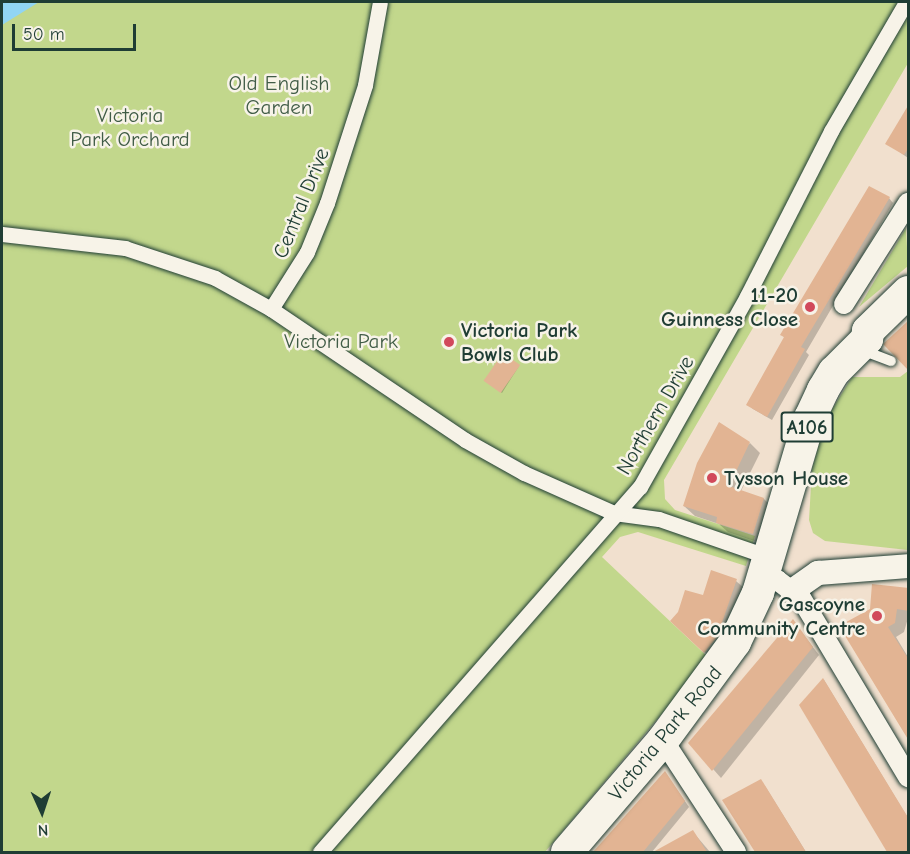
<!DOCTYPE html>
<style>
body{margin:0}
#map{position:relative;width:910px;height:854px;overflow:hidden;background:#f1e0ce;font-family:"Comic Neue",sans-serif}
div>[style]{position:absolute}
.green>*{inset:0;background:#c2d78c}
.water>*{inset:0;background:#91d5f3}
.shadow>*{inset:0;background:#0003}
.building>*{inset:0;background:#e2b493;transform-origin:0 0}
.roads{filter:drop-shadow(0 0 2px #1f3d34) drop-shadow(0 0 2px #1f3d34)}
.service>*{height:10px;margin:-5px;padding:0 5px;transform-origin:5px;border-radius:5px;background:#f7f3e8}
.pedestrian>*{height:15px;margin:-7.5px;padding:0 7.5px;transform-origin:7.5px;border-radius:7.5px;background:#f7f3e8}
.minor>*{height:20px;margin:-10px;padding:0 10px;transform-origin:10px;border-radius:10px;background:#f7f3e8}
.tertiary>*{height:24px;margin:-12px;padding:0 12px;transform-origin:12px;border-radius:12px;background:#f7f3e8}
.primary>*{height:32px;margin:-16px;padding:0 16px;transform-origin:16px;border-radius:16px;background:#f7f3e8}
.dots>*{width:16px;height:16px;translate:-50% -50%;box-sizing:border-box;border:3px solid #f7f3e8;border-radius:50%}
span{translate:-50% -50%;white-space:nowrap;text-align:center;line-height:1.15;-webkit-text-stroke:5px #f7f3e8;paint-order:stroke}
.shield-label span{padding:2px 4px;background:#f7f3e8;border:2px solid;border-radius:4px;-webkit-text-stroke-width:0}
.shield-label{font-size:20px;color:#1f3d34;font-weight:700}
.park-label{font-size:21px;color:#405c46}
.street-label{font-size:21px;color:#1f3d34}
.poi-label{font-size:21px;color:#1f3d34;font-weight:700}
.right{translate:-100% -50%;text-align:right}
.left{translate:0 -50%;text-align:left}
.frame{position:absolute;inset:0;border:3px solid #1f3d34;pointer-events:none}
.north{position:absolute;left:12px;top:782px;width:60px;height:60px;-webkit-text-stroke:4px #f7f3e8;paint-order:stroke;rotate:177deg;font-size:16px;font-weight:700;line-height:24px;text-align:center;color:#1f3d34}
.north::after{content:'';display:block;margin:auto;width:21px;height:27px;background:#1f3d34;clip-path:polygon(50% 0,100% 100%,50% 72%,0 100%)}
.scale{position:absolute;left:12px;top:24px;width:124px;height:27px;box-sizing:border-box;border:3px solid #1f3d34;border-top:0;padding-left:8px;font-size:18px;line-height:21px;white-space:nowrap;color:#1f3d34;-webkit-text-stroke:4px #f7f3e8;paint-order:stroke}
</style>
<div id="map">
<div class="green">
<i style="clip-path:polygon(2px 2px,908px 2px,908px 63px,664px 480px,665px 499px,675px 510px,755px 536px,746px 566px,638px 532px,620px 537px,602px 557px,709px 658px,545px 852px,2px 852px)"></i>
<i style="clip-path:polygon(906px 228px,908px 266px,859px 307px)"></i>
<i style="clip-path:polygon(908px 371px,908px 550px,825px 541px,813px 533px,809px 520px,812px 469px,826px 419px,852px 377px,900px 377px)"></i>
</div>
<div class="water">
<i style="clip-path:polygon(2px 2px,39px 2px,2px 25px)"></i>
</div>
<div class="shadow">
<i style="clip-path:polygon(908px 107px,908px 158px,887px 143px)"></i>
<i style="clip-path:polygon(889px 198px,893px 203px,806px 352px,809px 355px,772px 420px,753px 409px,748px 404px,786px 339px,782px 335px)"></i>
<i style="clip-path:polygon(519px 366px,502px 393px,487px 382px)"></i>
<i style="clip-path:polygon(750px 443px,760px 453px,741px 491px,764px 499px,774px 509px,763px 544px,728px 532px,719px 524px,695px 516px,684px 506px)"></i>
<i style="clip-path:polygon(736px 581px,744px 588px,712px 659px,680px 629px,680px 613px)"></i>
<i style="clip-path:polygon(908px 589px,908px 618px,904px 632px,896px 637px,908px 657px,908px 738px,841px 627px)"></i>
<i style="clip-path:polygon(793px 621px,819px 655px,721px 778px,690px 743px)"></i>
<i style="clip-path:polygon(824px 680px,908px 818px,908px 852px,888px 852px,801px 705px)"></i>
<i style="clip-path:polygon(665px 773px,689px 807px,652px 852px,595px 852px)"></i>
<i style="clip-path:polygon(765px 786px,806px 852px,757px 852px,724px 801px)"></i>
<i style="clip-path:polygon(693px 832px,710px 852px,659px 851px)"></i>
</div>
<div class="building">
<i style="clip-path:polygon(909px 104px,909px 147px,904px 155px,885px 144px)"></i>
<i style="clip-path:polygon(869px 186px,890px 197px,801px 347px,805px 349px,767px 417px,746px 405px,784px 337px,780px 335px)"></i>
<i style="clip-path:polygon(909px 320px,909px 371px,883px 344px)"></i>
<i style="left:503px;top:353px;width:21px;height:34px;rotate:35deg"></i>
<i style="clip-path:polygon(719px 422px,750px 442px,729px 486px,764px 498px,753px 534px,716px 523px,717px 517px,683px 506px,697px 463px)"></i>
<i style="clip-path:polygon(711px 570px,737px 579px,717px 637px,704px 653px,670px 621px,678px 612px,685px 590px,703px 595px)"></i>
<i style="clip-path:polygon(872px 584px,909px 588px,909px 611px,897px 609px,895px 623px,888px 627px,909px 660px,909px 741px,839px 626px,870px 609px)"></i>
<i style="clip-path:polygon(793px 619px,813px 647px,712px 771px,688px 743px)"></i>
<i style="clip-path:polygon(823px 678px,909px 819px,909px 852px,887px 852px,799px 705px)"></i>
<i style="clip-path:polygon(665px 771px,685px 801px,643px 852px,593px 852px)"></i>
<i style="clip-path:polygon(761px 779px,806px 852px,755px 852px,722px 800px)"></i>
<i style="clip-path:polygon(693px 830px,707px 852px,653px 852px)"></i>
</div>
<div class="roads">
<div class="service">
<i style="left:862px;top:350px;width:31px;rotate:21deg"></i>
</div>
<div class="pedestrian">
<i style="left:2px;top:234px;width:124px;rotate:6.5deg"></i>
<i style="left:125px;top:248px;width:95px;rotate:18.4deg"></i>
<i style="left:215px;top:278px;width:64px;rotate:29deg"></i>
<i style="left:271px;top:309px;width:234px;rotate:34deg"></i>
<i style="left:465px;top:440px;width:68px;rotate:29.2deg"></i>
<i style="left:524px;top:473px;width:98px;rotate:24deg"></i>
<i style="left:614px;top:513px;width:45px;rotate:7.6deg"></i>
<i style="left:659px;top:519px;width:116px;rotate:19.1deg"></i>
<i style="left:271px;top:309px;width:67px;rotate:-57.7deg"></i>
<i style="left:307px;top:252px;width:53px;rotate:-67.8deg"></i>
<i style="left:327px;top:203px;width:124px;rotate:-72.1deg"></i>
<i style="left:365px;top:85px;width:84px;rotate:-79.8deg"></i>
<i style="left:320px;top:852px;width:485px;rotate:-48.8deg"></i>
<i style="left:640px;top:487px;width:219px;rotate:-60.7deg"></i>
<i style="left:747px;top:296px;width:185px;rotate:-63deg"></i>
<i style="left:831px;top:131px;width:149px;rotate:-59.8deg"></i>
</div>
<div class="minor">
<i style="left:844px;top:304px;width:120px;rotate:-57.6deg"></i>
<i style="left:764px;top:576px;width:14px;rotate:17deg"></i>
<i style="left:777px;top:580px;width:30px;rotate:37deg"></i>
<i style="left:801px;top:598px;width:209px;rotate:59.1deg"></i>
<i style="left:663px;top:740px;width:134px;rotate:56.9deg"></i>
</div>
<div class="tertiary">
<i style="left:792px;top:591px;width:32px;rotate:-35deg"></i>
<i style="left:818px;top:573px;width:90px;rotate:-4.4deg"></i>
</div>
<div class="primary">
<i style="left:567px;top:852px;width:148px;rotate:-49.4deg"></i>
<i style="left:663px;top:740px;width:122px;rotate:-53.7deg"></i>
<i style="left:735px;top:642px;width:54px;rotate:-64.9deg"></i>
<i style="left:758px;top:593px;width:183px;rotate:-73.5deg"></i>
<i style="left:810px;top:418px;width:31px;rotate:-65deg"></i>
<i style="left:823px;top:390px;width:21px;rotate:-59deg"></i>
<i style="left:834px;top:372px;width:47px;rotate:-45deg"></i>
<i style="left:867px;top:339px;width:8px;rotate:-83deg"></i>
<i style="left:868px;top:331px;width:56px;rotate:-44.3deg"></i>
</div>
</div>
<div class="dots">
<i style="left:810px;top:307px;background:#d1495b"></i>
<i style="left:449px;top:342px;background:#d1495b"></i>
<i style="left:712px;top:478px;background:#d1495b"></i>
<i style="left:877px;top:616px;background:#d1495b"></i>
</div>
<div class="shield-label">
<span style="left:807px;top:427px">A106</span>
</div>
<div class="park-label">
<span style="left:279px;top:95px">Old English<br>Garden</span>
<span style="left:130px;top:127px">Victoria<br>Park Orchard</span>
<span style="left:341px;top:341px">Victoria Park</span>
</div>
<div class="street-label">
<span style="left:301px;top:203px;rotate:-68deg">Central Drive</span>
<span style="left:655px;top:415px;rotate:-60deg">Northern Drive</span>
<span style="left:665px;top:733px;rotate:-51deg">Victoria Park Road</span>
</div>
<div class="poi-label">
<span class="right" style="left:798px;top:307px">11-20<br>Guinness Close</span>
<span class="left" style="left:461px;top:342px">Victoria Park<br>Bowls Club</span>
<span class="left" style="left:724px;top:478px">Tysson House</span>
<span class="right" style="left:865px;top:616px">Gascoyne<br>Community Centre</span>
</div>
<div class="frame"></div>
<div class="north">N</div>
<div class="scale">50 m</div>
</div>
